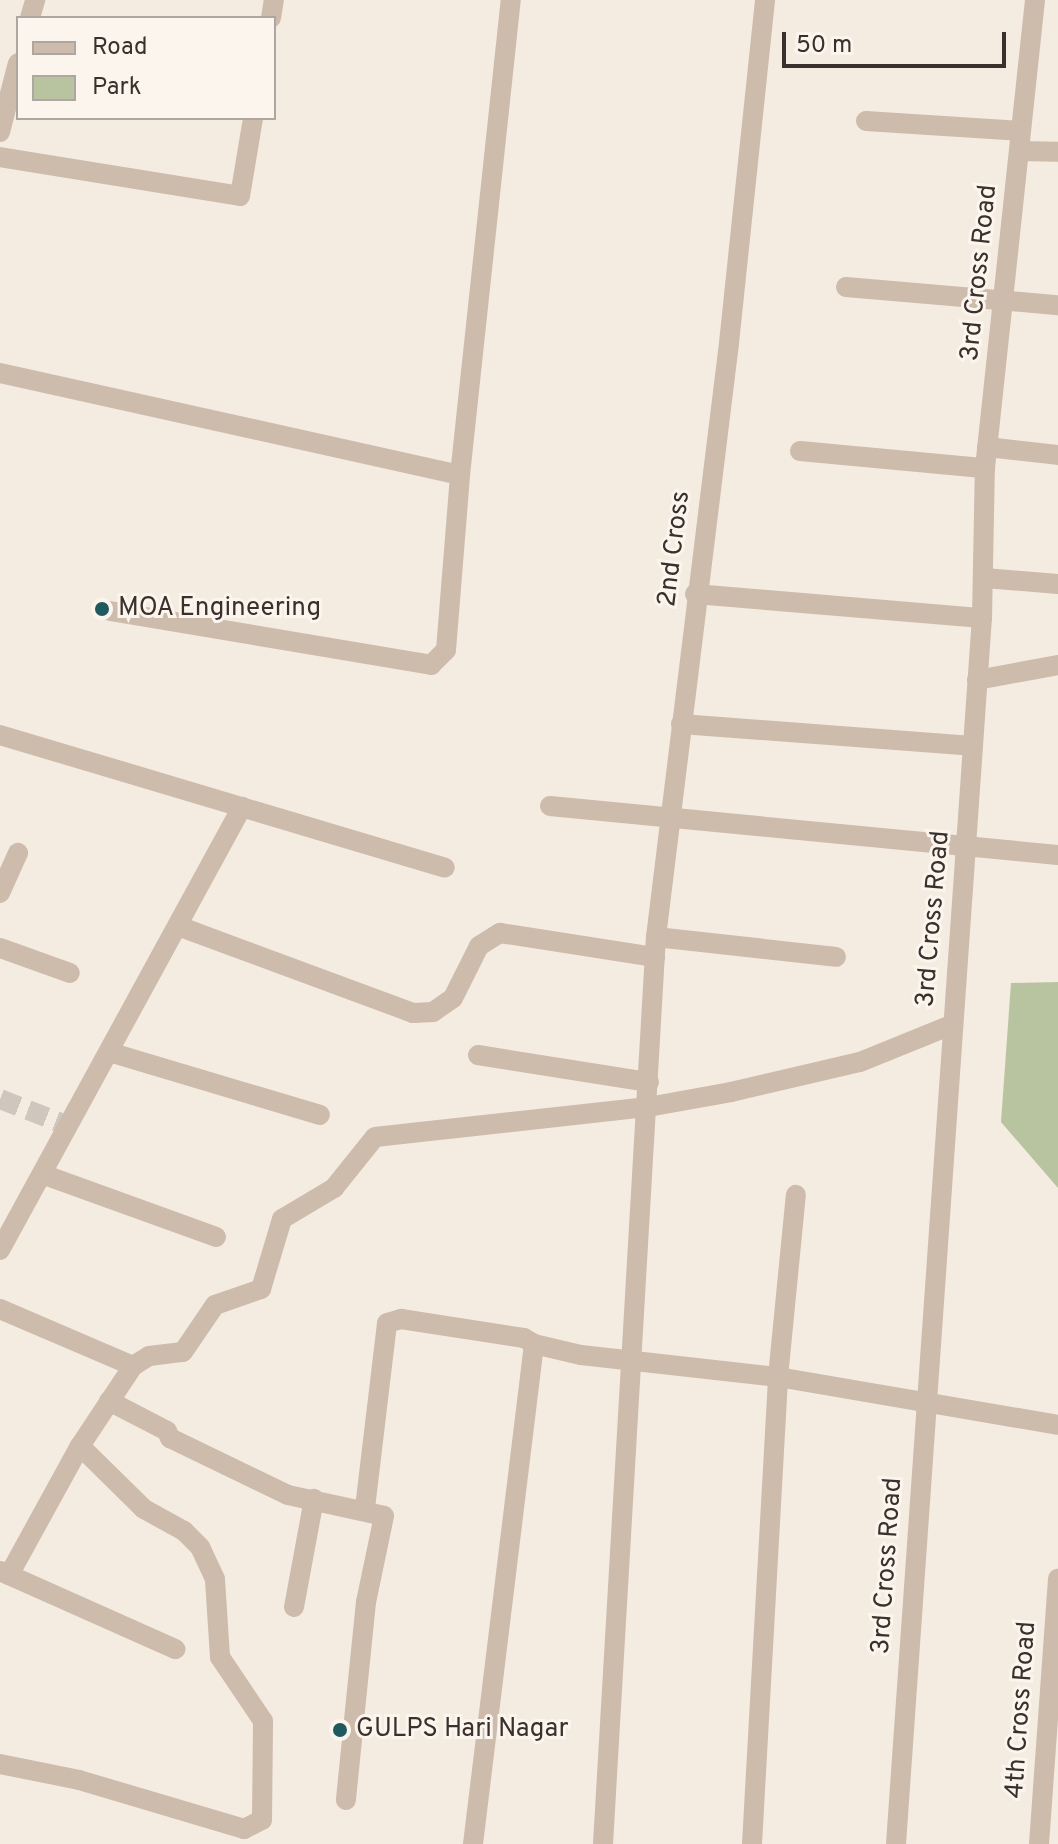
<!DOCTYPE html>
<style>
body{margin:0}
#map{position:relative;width:1058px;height:1844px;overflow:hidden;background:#f4ebe1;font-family:Overpass,sans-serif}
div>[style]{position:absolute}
.green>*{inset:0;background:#b8c4a0}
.minor-tunnel>*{height:20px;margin-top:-10px;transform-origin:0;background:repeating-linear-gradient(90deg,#cfc6bd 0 20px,transparent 0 30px)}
.minor>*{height:20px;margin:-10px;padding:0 10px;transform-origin:10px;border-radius:10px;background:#cdbbac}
.dots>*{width:22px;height:22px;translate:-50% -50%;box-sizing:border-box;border:4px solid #fbf5ee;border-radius:50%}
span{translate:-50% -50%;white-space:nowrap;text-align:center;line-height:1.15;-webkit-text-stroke:6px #fbf5ee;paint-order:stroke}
.street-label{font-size:26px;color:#3b302b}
.poi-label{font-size:26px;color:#3b302b}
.left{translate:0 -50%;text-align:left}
.legend{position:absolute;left:16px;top:16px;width:260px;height:104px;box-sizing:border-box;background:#fbf5ee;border:2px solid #aea6a0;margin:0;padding:10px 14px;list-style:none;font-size:24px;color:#3b302b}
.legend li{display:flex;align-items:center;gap:16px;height:40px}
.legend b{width:40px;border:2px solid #aea6a0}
.scale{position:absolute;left:782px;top:32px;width:224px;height:36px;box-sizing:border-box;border:4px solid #3b302b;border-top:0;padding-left:10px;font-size:24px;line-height:28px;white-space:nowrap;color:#3b302b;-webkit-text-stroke:6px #fbf5ee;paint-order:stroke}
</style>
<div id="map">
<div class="green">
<i style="clip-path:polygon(1058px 982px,1058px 1188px,1001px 1122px,1011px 983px)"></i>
</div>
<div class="minor-tunnel">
<i style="left:0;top:1099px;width:74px;rotate:21.4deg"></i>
</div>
<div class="minor">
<i style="left:30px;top:18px;width:19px;rotate:-74deg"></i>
<i style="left:271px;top:18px;width:18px;rotate:-81deg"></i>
<i style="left:866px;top:121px;width:155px;rotate:3.7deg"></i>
<i style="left:0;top:132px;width:71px;rotate:-75.4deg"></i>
<i style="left:1019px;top:151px;width:39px;rotate:1deg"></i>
<i style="left:0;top:157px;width:243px;rotate:9.2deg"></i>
<i style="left:240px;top:196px;width:79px;rotate:-80.5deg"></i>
<i style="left:846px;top:287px;width:213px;rotate:4.9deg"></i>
<i style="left:0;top:373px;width:471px;rotate:12.5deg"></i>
<i style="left:460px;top:475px;width:478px;rotate:-83.9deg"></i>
<i style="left:987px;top:447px;width:71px;rotate:6.4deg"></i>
<i style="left:800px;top:451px;width:186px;rotate:5.3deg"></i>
<i style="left:984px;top:578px;width:74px;rotate:4.6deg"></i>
<i style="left:695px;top:594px;width:288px;rotate:4.8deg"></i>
<i style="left:110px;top:611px;width:326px;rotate:9.5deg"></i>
<i style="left:431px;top:665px;width:21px;rotate:-45deg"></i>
<i style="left:446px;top:650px;width:176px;rotate:-85.4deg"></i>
<i style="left:977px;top:680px;width:82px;rotate:-10.5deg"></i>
<i style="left:681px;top:724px;width:292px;rotate:4.3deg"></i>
<i style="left:0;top:735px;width:464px;rotate:16.6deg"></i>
<i style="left:550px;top:806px;width:510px;rotate:5.51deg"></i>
<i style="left:0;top:893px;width:44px;rotate:-65.8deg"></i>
<i style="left:178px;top:926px;width:251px;rotate:20.3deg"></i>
<i style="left:413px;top:1013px;width:20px;rotate:-3deg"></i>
<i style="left:433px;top:1012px;width:24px;rotate:-35deg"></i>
<i style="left:453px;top:998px;width:58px;rotate:-63.4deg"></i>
<i style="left:479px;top:946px;width:25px;rotate:-32deg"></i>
<i style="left:500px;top:933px;width:157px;rotate:8.8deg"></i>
<i style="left:656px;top:937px;width:181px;rotate:6.3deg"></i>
<i style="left:0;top:948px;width:74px;rotate:19.7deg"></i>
<i style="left:109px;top:1052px;width:220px;rotate:16.6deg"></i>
<i style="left:478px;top:1055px;width:173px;rotate:9deg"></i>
<i style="left:42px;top:1174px;width:185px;rotate:19.9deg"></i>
<i style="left:0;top:1250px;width:505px;rotate:-61.35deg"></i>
<i style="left:0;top:1309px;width:145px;rotate:23.2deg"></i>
<i style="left:109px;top:1401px;width:65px;rotate:27.3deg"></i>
<i style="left:167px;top:1431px;width:8px;rotate:67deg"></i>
<i style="left:170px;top:1438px;width:131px;rotate:25.8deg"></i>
<i style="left:288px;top:1495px;width:98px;rotate:12.3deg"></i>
<i style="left:384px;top:1516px;width:88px;rotate:101.8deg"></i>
<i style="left:366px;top:1602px;width:199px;rotate:95.8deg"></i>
<i style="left:365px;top:1508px;width:186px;rotate:-83.2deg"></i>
<i style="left:387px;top:1323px;width:15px;rotate:-16deg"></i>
<i style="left:401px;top:1319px;width:124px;rotate:8.8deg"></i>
<i style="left:524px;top:1338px;width:12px;rotate:31deg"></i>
<i style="left:0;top:1571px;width:192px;rotate:24deg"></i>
<i style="left:9px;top:1575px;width:147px;rotate:-61.2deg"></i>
<i style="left:80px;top:1446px;width:96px;rotate:-56.5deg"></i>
<i style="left:133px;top:1366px;width:19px;rotate:-32deg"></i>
<i style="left:149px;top:1356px;width:34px;rotate:-7deg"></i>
<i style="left:183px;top:1352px;width:57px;rotate:-55.8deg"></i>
<i style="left:215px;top:1305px;width:49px;rotate:-19.2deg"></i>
<i style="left:261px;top:1289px;width:73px;rotate:-73.3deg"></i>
<i style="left:282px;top:1219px;width:61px;rotate:-30.8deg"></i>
<i style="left:334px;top:1188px;width:65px;rotate:-51.2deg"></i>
<i style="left:375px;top:1137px;width:275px;rotate:-6.3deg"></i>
<i style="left:648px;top:1107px;width:84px;rotate:-10.2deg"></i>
<i style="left:731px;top:1092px;width:132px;rotate:-13.1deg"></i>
<i style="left:860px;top:1062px;width:98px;rotate:-22.1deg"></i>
<i style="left:294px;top:1607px;width:110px;rotate:-79.5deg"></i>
<i style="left:0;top:1764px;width:81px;rotate:11.4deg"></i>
<i style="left:79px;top:1780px;width:172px;rotate:16.5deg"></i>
<i style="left:244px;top:1829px;width:20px;rotate:-27deg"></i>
<i style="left:262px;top:1820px;width:99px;rotate:-89.4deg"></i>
<i style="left:263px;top:1721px;width:77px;rotate:-123.9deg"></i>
<i style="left:220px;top:1657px;width:78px;rotate:-93.7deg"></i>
<i style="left:215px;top:1579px;width:35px;rotate:-115deg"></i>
<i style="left:200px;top:1547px;width:23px;rotate:-135deg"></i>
<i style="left:184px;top:1531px;width:46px;rotate:-151.2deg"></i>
<i style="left:144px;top:1509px;width:90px;rotate:-135.5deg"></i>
<i style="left:473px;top:1844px;width:504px;rotate:-83.04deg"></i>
<i style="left:534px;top:1344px;width:48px;rotate:13.2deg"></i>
<i style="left:581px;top:1355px;width:198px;rotate:6.4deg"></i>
<i style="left:778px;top:1377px;width:284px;rotate:9.7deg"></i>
<i style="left:603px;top:1844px;width:909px;rotate:-86.66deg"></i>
<i style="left:656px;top:937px;width:598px;rotate:-82.99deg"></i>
<i style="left:729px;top:343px;width:345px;rotate:-84deg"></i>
<i style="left:752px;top:1844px;width:468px;rotate:-86.8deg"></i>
<i style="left:778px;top:1377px;width:183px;rotate:-84.4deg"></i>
<i style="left:896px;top:1844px;width:1229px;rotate:-85.99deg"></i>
<i style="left:982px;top:618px;width:150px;rotate:-88.9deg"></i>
<i style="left:985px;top:468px;width:471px;rotate:-83.9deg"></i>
<i style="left:1039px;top:1844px;width:266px;rotate:-85.9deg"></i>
</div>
<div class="dots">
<i style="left:102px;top:609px;background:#1f5a5e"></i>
<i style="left:340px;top:1730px;background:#1f5a5e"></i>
</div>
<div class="street-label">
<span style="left:980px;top:273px;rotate:-84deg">3rd Cross Road</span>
<span style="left:675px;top:549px;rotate:-83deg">2nd Cross</span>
<span style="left:934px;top:919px;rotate:-85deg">3rd Cross Road</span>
<span style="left:888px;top:1566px;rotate:-86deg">3rd Cross Road</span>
<span style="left:1022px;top:1710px;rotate:-86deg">4th Cross Road</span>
</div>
<div class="poi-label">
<span class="left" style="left:118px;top:609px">MOA Engineering</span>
<span class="left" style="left:356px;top:1730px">GULPS Hari Nagar</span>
</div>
<ul class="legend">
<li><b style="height:10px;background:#cdbbac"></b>Road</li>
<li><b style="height:22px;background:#b8c4a0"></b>Park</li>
</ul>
<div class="scale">50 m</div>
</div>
